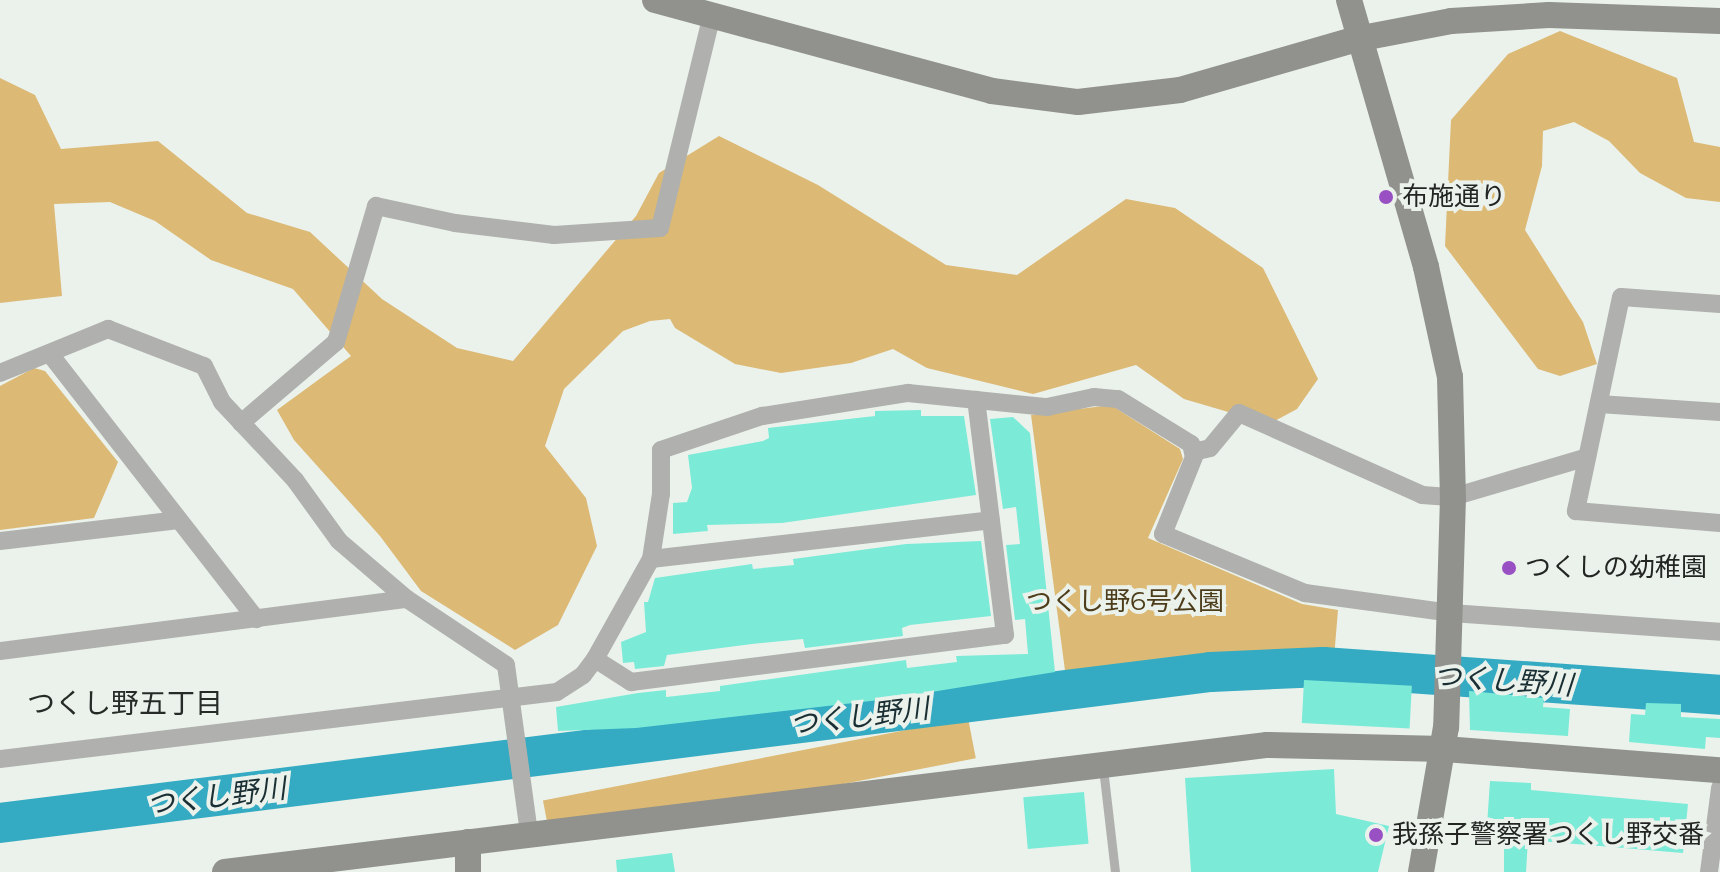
<!DOCTYPE html>
<meta charset="utf-8">
<style>
body{margin:0}
#map{position:relative;width:1720px;height:872px;overflow:hidden;background:#ebf2ec;font-family:Montserrat,"Noto Sans JP",sans-serif}
div>[style]{position:absolute}
.green>*{inset:0;background:#dcb974;transform-origin:0 0}
.river>*{height:40px;margin:-20px;padding:0 20px;transform-origin:20px;border-radius:20px;background:#34abc2}
.building>*{inset:0;background:#7bebd8;transform-origin:0 0}
.lane>*{height:9px;margin:-4.5px;padding:0 4.5px;transform-origin:4.5px;border-radius:4.5px;background:#b0b1ae}
.street>*{height:18px;margin:-9px;padding:0 9px;transform-origin:9px;border-radius:9px;background:#b0b1ae}
.secondary>*{height:26px;margin:-13px;padding:0 13px;transform-origin:13px;border-radius:13px;background:#91928d}
.dots>*{width:22px;height:22px;translate:-50% -50%;box-sizing:border-box;border:4px solid #ebf2ec;border-radius:50%}
span{translate:-50% -50%;white-space:nowrap;text-align:center;line-height:1.15;-webkit-text-stroke:8px #ebf2ec;paint-order:stroke}
.poi-label{font-size:26px;color:#232523}
.left{translate:0 -50%;text-align:left}
.park-label{font-size:26px;color:#4d3d1b}
.water-label{font-size:28px;color:#1a2f33;font-style:italic}
.neighbourhood-label{font-size:28px;color:#262b27}
</style>
<div id="map">
<div class="green">
<i style="clip-path:polygon(1560px 31px,1677px 78px,1694px 142px,1720px 147px,1720px 202px,1686px 198px,1640px 173px,1609px 141px,1574px 122px,1543px 131px,1542px 166px,1525px 230px,1583px 322px,1597px 364px,1560px 376px,1538px 369px,1445px 246px,1451px 120px,1508px 54px)"></i>
<i style="clip-path:polygon(0 78px,35px 95px,61px 149px,158px 141px,247px 213px,310px 232px,382px 299px,457px 348px,513px 361px,636px 216px,659px 173px,719px 136px,818px 185px,946px 265px,1017px 275px,1126px 199px,1175px 208px,1263px 268px,1318px 379px,1297px 409px,1269px 424px,1184px 399px,1136px 365px,1033px 394px,927px 368px,893px 349px,851px 363px,781px 373px,735px 364px,675px 328px,670px 319px,650px 321px,623px 331px,564px 389px,545px 446px,586px 498px,597px 546px,558px 625px,515px 650px,421px 591px,380px 536px,294px 440px,277px 410px,351px 356px,293px 289px,211px 260px,155px 221px,110px 202px,54px 204px,62px 296px,0 303px)"></i>
<i style="clip-path:polygon(34px 368px,45px 371px,118px 462px,94px 518px,0 530px,0 386px)"></i>
<i style="clip-path:polygon(1103px 406px,1114px 407px,1180px 449px,1183px 459px,1148px 538px,1302px 604px,1338px 610px,1334px 658px,1175px 664px,1066px 678px,1031px 415px)"></i>
<i style="left:968px;top:718px;width:41px;height:433px;rotate:79deg"></i>
</div>
<div class="river">
<i style="left:0;top:823px;width:1220px;rotate:-7.11deg"></i>
<i style="left:1211px;top:672px;width:112px;rotate:-2.6deg"></i>
<i style="left:1323px;top:667px;width:398px;rotate:4deg"></i>
</div>
<div class="building">
<i style="clip-path:polygon(921px 410px,921px 416px,964px 416px,976px 495px,782px 523px,707px 525px,708px 531px,673px 534px,673px 503px,687px 502px,692px 488px,688px 455px,763px 441px,769px 438px,768px 428px,875px 416px,875px 411px)"></i>
<i style="clip-path:polygon(1013px 417px,1030px 433px,1055px 672px,888px 699px,636px 728px,558px 731px,556px 707px,638px 693px,666px 690px,666px 697px,720px 691px,720px 686px,906px 660px,907px 668px,957px 662px,956px 656px,1028px 654px,1025px 619px,1015px 620px,1006px 545px,1020px 544px,1016px 507px,1003px 509px,990px 419px)"></i>
<i style="clip-path:polygon(981px 541px,991px 616px,910px 625px,902px 628px,903px 636px,805px 648px,803px 639px,752px 644px,667px 655px,664px 666px,635px 669px,634px 662px,623px 663px,621px 642px,646px 632px,644px 602px,648px 602px,655px 578px,752px 564px,753px 569px,794px 565px,793px 559px,906px 544px)"></i>
<i style="left:1304px;top:680px;width:108px;height:43px;rotate:3deg"></i>
<i style="clip-path:polygon(1469px 691px,1544px 698px,1543px 707px,1570px 709px,1568px 736px,1470px 730px)"></i>
<i style="clip-path:polygon(1646px 703px,1681px 704px,1681px 717px,1720px 719px,1720px 738px,1706px 737px,1705px 749px,1629px 742px,1631px 714px,1645px 715px)"></i>
<i style="clip-path:polygon(1334px 769px,1336px 814px,1389px 826px,1378px 872px,1191px 872px,1185px 778px)"></i>
<i style="clip-path:polygon(1490px 781px,1531px 783px,1531px 790px,1688px 804px,1683px 853px,1528px 840px,1526px 872px,1504px 872px,1504px 841px,1486px 840px)"></i>
<i style="left:1084px;top:792px;width:52px;height:61px;rotate:85deg"></i>
<i style="clip-path:polygon(672px 853px,675px 872px,617px 872px,616px 860px)"></i>
</div>
<div class="lane">
<i style="left:1103px;top:768px;width:105px;rotate:83.4deg"></i>
</div>
<div class="street">
<i style="left:1720px;top:304px;width:99px;rotate:-176deg"></i>
<i style="left:1621px;top:297px;width:219px;rotate:101.9deg"></i>
<i style="left:1576px;top:511px;width:144px;rotate:4.8deg"></i>
<i style="left:50px;top:354px;width:336px;rotate:52.1deg"></i>
<i style="left:0;top:373px;width:117px;rotate:-22.2deg"></i>
<i style="left:108px;top:329px;width:103px;rotate:21.1deg"></i>
<i style="left:204px;top:366px;width:40px;rotate:63.4deg"></i>
<i style="left:222px;top:402px;width:107px;rotate:46.9deg"></i>
<i style="left:295px;top:480px;width:75px;rotate:54.2deg"></i>
<i style="left:339px;top:541px;width:89px;rotate:40.5deg"></i>
<i style="left:407px;top:599px;width:119px;rotate:33.7deg"></i>
<i style="left:506px;top:665px;width:171px;rotate:82.2deg"></i>
<i style="left:1599px;top:404px;width:121px;rotate:3.8deg"></i>
<i style="left:241px;top:423px;width:125px;rotate:-40.5deg"></i>
<i style="left:336px;top:342px;width:142px;rotate:-73.6deg"></i>
<i style="left:376px;top:206px;width:81px;rotate:12.1deg"></i>
<i style="left:455px;top:223px;width:100px;rotate:6.9deg"></i>
<i style="left:554px;top:235px;width:106px;rotate:-3.8deg"></i>
<i style="left:660px;top:228px;width:219px;rotate:-76.3deg"></i>
<i style="left:1193px;top:452px;width:17px;rotate:-13deg"></i>
<i style="left:1210px;top:448px;width:45px;rotate:-50.4deg"></i>
<i style="left:1239px;top:413px;width:201px;rotate:24.1deg"></i>
<i style="left:1422px;top:495px;width:31px;rotate:4deg"></i>
<i style="left:1453px;top:497px;width:140px;rotate:-16.6deg"></i>
<i style="left:0;top:541px;width:180px;rotate:-6.7deg"></i>
<i style="left:651px;top:559px;width:342px;rotate:-6.5deg"></i>
<i style="left:0;top:651px;width:410px;rotate:-7.3deg"></i>
<i style="left:595px;top:659px;width:43px;rotate:32.6deg"></i>
<i style="left:631px;top:682px;width:377px;rotate:-7.2deg"></i>
<i style="left:1005px;top:635px;width:237px;rotate:-97deg"></i>
<i style="left:0;top:759px;width:561px;rotate:-6.86deg"></i>
<i style="left:557px;top:692px;width:31px;rotate:-33deg"></i>
<i style="left:583px;top:675px;width:20px;rotate:-53deg"></i>
<i style="left:595px;top:659px;width:115px;rotate:-60.8deg"></i>
<i style="left:651px;top:559px;width:66px;rotate:-81.3deg"></i>
<i style="left:661px;top:494px;width:44px;rotate:-90deg"></i>
<i style="left:661px;top:450px;width:107px;rotate:-18.6deg"></i>
<i style="left:762px;top:416px;width:148px;rotate:-9deg"></i>
<i style="left:908px;top:393px;width:140px;rotate:5.8deg"></i>
<i style="left:1047px;top:407px;width:48px;rotate:-12deg"></i>
<i style="left:1094px;top:397px;width:24px;rotate:5deg"></i>
<i style="left:1118px;top:399px;width:86px;rotate:31.7deg"></i>
<i style="left:1191px;top:444px;width:13px;rotate:77deg"></i>
<i style="left:1194px;top:457px;width:83px;rotate:111.9deg"></i>
<i style="left:1163px;top:534px;width:154px;rotate:22.6deg"></i>
<i style="left:1305px;top:593px;width:147px;rotate:7.8deg"></i>
<i style="left:1451px;top:613px;width:270px;rotate:4deg"></i>
<i style="left:1709px;top:872px;width:85px;rotate:-82.5deg"></i>
</div>
<div class="secondary">
<i style="left:655px;top:0;width:349px;rotate:15.1deg"></i>
<i style="left:992px;top:91px;width:87px;rotate:7.3deg"></i>
<i style="left:1078px;top:102px;width:103px;rotate:-6.7deg"></i>
<i style="left:1180px;top:90px;width:184px;rotate:-16.1deg"></i>
<i style="left:1357px;top:39px;width:96px;rotate:-10.8deg"></i>
<i style="left:1451px;top:21px;width:98px;rotate:-3.5deg"></i>
<i style="left:1549px;top:15px;width:171px;rotate:2deg"></i>
<i style="left:1349px;top:0;width:278px;rotate:73.9deg"></i>
<i style="left:1426px;top:267px;width:113px;rotate:77.7deg"></i>
<i style="left:1450px;top:377px;width:120px;rotate:88.6deg"></i>
<i style="left:1453px;top:497px;width:230px;rotate:91.7deg"></i>
<i style="left:1446px;top:727px;width:147px;rotate:99.8deg"></i>
<i style="left:468px;top:842px;width:30px;rotate:90deg"></i>
<i style="left:225px;top:872px;width:1050px;rotate:-6.95deg"></i>
<i style="left:1267px;top:745px;width:177px;rotate:1.3deg"></i>
<i style="left:1444px;top:749px;width:277px;rotate:4.4deg"></i>
</div>
<div class="dots">
<i style="left:1386px;top:197px;background:#9850c3"></i>
<i style="left:1509px;top:568px;background:#9850c3"></i>
<i style="left:1376px;top:835px;background:#9850c3"></i>
</div>
<div class="poi-label">
<span class="left" style="left:1402px;top:197px">布施通り</span>
<span class="left" style="left:1525px;top:568px">つくしの幼稚園</span>
<span class="left" style="left:1392px;top:835px">我孫子警察署つくし野交番</span>
</div>
<div class="park-label">
<span style="left:1125px;top:602px">つくし野6号公園</span>
</div>
<div class="water-label">
<span style="left:1503px;top:680px;rotate:4deg">つくし野川</span>
<span style="left:859px;top:716px;rotate:-7deg">つくし野川</span>
<span style="left:216px;top:796px;rotate:-7deg">つくし野川</span>
</div>
<div class="neighbourhood-label">
<span style="left:125px;top:703px">つくし野五丁目</span>
</div>
</div>
